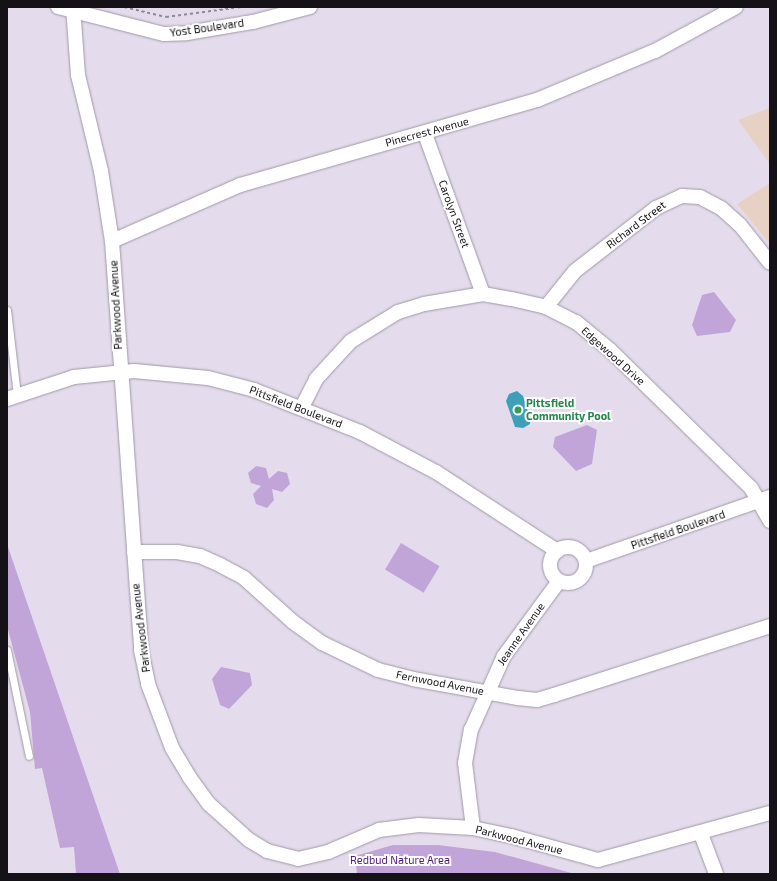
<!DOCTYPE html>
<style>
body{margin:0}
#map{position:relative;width:777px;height:881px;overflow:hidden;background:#e4dcec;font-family:"Exo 2",sans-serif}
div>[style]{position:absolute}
.education>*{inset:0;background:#e7d1c5}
.green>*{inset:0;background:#c1a5d8;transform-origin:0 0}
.water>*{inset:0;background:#3ea0b7}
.path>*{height:2px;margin-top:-1px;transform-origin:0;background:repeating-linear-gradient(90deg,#8f8995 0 3px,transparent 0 6px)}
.roads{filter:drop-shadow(0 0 1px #a098a7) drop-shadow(0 0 1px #a098a7)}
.lane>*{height:7px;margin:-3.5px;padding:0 3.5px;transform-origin:3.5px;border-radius:3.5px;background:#fff}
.street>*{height:14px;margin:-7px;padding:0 7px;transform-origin:7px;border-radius:7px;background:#fff}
.street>.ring{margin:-7px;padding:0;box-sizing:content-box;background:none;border:14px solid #fff;border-radius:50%}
.dots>*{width:11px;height:11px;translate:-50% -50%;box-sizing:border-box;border:2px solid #fff;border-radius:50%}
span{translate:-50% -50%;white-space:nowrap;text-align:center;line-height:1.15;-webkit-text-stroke:4px #fff;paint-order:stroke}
.street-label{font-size:11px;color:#141117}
.leisure-label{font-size:11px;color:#27864d;font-weight:700}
.left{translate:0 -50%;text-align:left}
.park-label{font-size:11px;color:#531975}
.frame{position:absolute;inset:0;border:8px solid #141117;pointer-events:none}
</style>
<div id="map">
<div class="education">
<i style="clip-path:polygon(770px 108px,770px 164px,738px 120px)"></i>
<i style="clip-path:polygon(770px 183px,770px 244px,737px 204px)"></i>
</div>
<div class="green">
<i style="clip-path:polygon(714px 292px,736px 320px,730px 332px,697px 336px,692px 325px,702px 295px)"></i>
<i style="clip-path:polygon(587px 425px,597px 430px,592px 464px,576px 471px,553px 447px,555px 437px)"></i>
<i style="clip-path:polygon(256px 466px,266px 468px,269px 479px,278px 471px,287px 473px,290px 484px,282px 492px,272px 489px,274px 500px,267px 508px,256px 504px,253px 494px,261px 486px,251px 483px,248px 473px)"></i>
<i style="left:401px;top:543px;width:45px;height:31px;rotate:31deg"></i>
<i style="clip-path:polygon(7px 544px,120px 874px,76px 874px,74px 847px,60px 848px,42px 768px,35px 769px,30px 712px,7px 626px)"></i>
<i style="clip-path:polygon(221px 667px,250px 673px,252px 685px,229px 709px,220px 705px,212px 679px)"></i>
<i style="clip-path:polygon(393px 845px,438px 845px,495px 852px,575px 874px,357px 874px,355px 856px)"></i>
</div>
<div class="water">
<i style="clip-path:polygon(517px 391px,523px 396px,530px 418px,530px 424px,523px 428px,515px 427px,506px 401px,509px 394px)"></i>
</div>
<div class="path">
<i style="left:124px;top:7px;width:43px;rotate:13.4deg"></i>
<i style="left:166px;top:17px;width:76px;rotate:-7.6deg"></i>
</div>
<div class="roads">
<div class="lane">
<i style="left:7px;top:310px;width:86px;rotate:83.3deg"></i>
<i style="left:7px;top:650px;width:108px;rotate:78.3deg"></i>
</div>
<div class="street">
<i style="left:58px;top:7px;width:109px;rotate:14.3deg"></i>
<i style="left:164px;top:34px;width:23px;rotate:-2deg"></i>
<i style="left:187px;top:33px;width:67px;rotate:-9.5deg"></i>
<i style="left:253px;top:22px;width:59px;rotate:-14.7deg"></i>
<i style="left:73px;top:7px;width:68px;rotate:85.8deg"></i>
<i style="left:78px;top:75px;width:99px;rotate:76.5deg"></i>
<i style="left:101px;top:171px;width:71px;rotate:81.1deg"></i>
<i style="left:112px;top:241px;width:410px;rotate:85.9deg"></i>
<i style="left:141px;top:650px;width:35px;rotate:78deg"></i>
<i style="left:148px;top:684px;width:68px;rotate:69.4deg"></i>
<i style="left:172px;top:748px;width:35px;rotate:59deg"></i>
<i style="left:190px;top:778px;width:32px;rotate:54deg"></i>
<i style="left:209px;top:804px;width:54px;rotate:42deg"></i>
<i style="left:249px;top:840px;width:21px;rotate:31deg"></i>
<i style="left:267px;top:851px;width:32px;rotate:14deg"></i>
<i style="left:298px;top:859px;width:31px;rotate:-13deg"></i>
<i style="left:328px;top:852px;width:56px;rotate:-23.3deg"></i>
<i style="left:379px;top:830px;width:40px;rotate:-7.1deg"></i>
<i style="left:419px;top:825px;width:54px;rotate:3.2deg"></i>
<i style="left:473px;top:828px;width:39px;rotate:12deg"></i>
<i style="left:511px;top:836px;width:90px;rotate:15.4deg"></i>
<i style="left:598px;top:860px;width:178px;rotate:-15.3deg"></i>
<i style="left:425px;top:134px;width:170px;rotate:70.1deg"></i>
<i style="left:112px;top:241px;width:140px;rotate:-23.6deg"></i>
<i style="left:240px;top:185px;width:309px;rotate:-16deg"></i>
<i style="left:537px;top:100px;width:128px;rotate:-22.6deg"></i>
<i style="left:655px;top:51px;width:92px;rotate:-28.5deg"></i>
<i style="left:546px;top:307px;width:46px;rotate:-51.1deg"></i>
<i style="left:575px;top:271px;width:103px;rotate:-37.9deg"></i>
<i style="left:656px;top:208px;width:29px;rotate:-25deg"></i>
<i style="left:682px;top:196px;width:18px;rotate:3deg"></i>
<i style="left:700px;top:197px;width:24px;rotate:28deg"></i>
<i style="left:721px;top:208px;width:25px;rotate:42deg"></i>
<i style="left:740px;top:225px;width:48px;rotate:51.7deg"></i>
<i style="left:7px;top:399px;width:71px;rotate:-18.2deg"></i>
<i style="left:74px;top:377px;width:60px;rotate:-5.7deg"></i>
<i style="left:134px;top:371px;width:74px;rotate:5.4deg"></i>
<i style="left:208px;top:378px;width:48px;rotate:14.6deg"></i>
<i style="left:254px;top:390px;width:114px;rotate:21.6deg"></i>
<i style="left:360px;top:432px;width:86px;rotate:27.8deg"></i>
<i style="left:436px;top:472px;width:145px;rotate:33.1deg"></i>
<i style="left:302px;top:407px;width:31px;rotate:-63deg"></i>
<i style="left:316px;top:379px;width:52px;rotate:-47.4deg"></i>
<i style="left:351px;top:341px;width:55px;rotate:-31.7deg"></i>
<i style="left:398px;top:312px;width:27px;rotate:-17deg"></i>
<i style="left:424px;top:304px;width:60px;rotate:-9.6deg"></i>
<i style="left:483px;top:294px;width:29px;rotate:10deg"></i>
<i style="left:512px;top:299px;width:35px;rotate:13deg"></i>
<i style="left:546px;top:307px;width:34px;rotate:27deg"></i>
<i style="left:576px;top:322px;width:44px;rotate:39.5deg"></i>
<i style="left:610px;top:350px;width:197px;rotate:44.4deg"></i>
<i style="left:751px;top:488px;width:38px;rotate:60deg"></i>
<i class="ring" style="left:550px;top:547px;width:22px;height:22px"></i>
<i style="left:134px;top:552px;width:43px"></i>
<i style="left:177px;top:552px;width:23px;rotate:10deg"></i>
<i style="left:200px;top:556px;width:22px;rotate:24deg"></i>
<i style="left:220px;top:565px;width:27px;rotate:28deg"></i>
<i style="left:244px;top:578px;width:66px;rotate:41.9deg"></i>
<i style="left:293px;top:622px;width:36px;rotate:36deg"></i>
<i style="left:322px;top:643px;width:62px;rotate:25.7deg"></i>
<i style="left:378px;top:670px;width:36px;rotate:14deg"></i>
<i style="left:413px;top:679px;width:107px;rotate:10.3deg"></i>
<i style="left:518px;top:698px;width:19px;rotate:6deg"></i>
<i style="left:537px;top:700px;width:18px;rotate:-16deg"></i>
<i style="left:554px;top:695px;width:227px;rotate:-17.7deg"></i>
<i style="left:586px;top:561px;width:195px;rotate:-19.2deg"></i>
<i style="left:473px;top:828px;width:65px;rotate:-97deg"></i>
<i style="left:465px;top:763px;width:34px;rotate:-80deg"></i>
<i style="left:471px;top:730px;width:81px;rotate:-66deg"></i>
<i style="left:504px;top:656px;width:93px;rotate:-53.7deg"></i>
<i style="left:701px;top:834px;width:43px;rotate:69.4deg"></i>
</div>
</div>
<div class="dots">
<i style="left:518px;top:410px;background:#2e9e5b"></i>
</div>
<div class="street-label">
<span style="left:207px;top:28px;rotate:-8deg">Yost Boulevard</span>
<span style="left:427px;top:132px;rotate:-15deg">Pinecrest Avenue</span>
<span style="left:454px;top:214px;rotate:70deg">Carolyn Street</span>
<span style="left:636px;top:225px;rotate:-37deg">Richard Street</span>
<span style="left:116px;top:305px;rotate:-93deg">Parkwood Avenue</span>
<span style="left:613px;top:356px;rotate:42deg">Edgewood Drive</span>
<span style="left:296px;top:407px;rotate:21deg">Pittsfield Boulevard</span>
<span style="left:678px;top:530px;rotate:-19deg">Pittsfield Boulevard</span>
<span style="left:141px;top:628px;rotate:-97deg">Parkwood Avenue</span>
<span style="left:521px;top:634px;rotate:-55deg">Jeanne Avenue</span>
<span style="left:440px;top:683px;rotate:11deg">Fernwood Avenue</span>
<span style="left:519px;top:840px;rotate:14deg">Parkwood Avenue</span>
</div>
<div class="leisure-label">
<span class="left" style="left:526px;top:410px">Pittsfield<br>Community Pool</span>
</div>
<div class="park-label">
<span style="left:400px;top:860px">Redbud Nature Area</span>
</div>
<div class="frame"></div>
</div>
